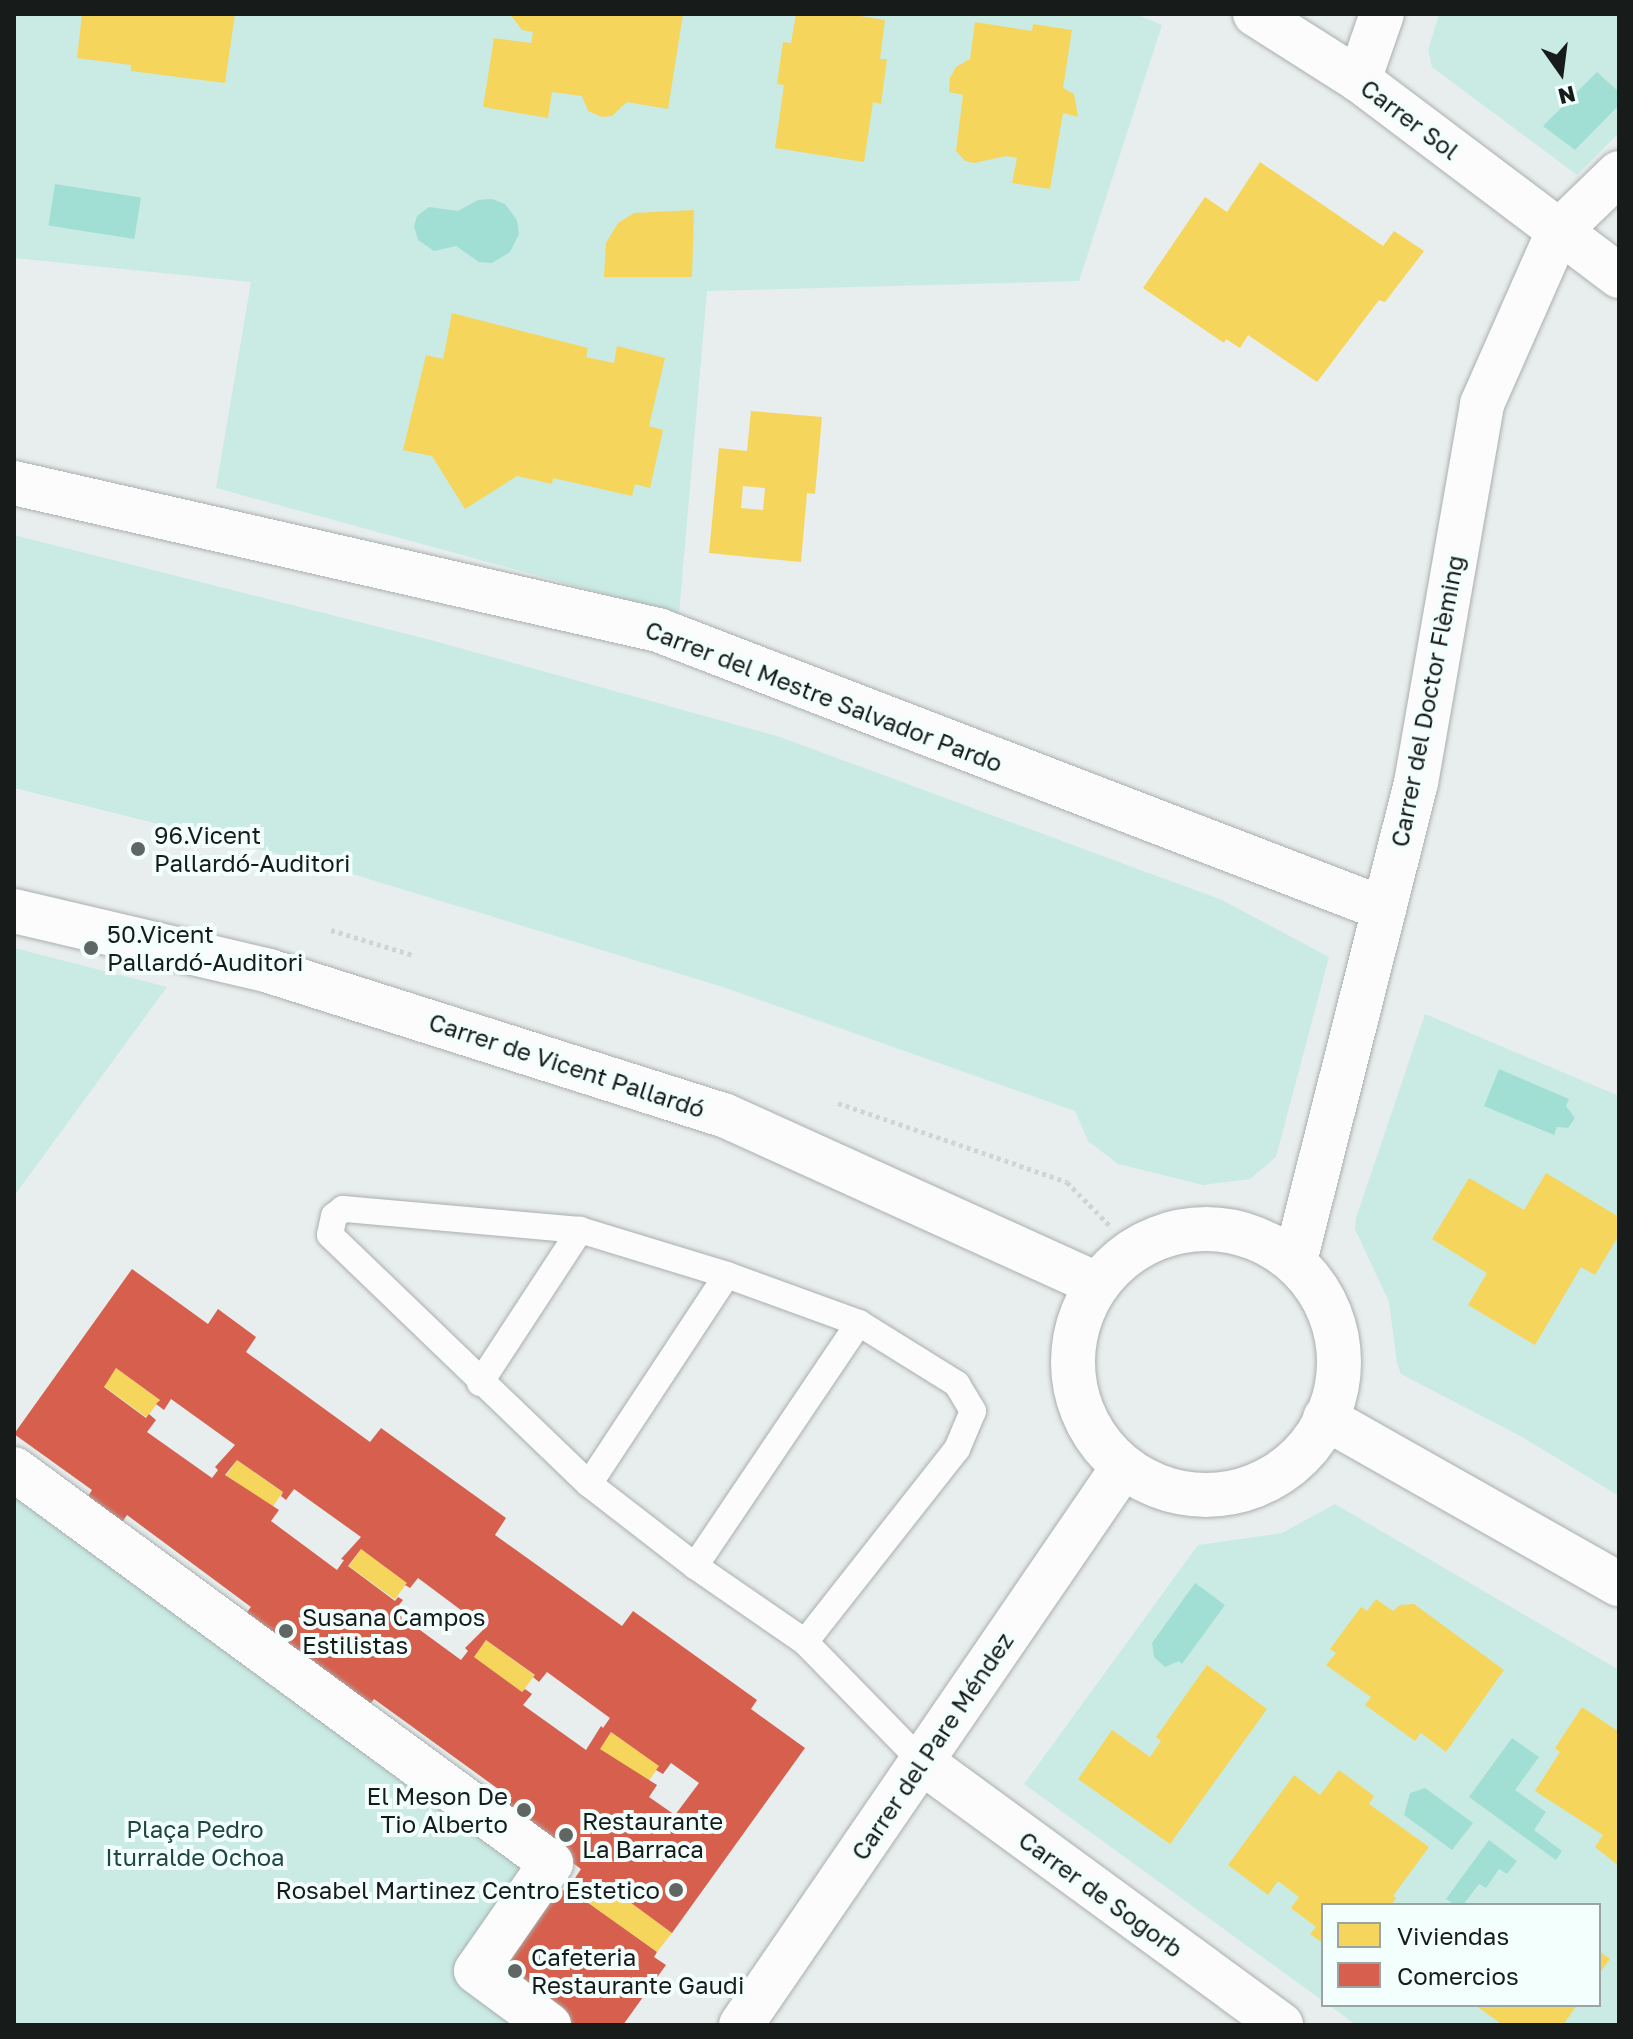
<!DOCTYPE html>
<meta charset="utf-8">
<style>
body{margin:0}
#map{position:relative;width:1633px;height:2039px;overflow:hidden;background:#e8eeed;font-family:"Golos Text",sans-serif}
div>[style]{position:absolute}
.green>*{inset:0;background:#c9ebe4}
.water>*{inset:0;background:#a1dfd5;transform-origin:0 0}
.homes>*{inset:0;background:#f6d55c;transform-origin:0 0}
.shops>*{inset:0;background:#d6604d}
.path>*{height:5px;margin-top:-2.5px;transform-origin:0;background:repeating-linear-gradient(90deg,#d1d4d3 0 4px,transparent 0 8px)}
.roads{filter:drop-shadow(0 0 2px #aaafae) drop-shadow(0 0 2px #aaafae)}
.lane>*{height:26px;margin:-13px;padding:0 13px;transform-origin:13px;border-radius:13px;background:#fcfcfc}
.street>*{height:44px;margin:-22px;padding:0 22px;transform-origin:22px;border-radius:22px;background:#fcfcfc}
.street>.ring{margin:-22px;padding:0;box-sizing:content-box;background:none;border:44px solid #fcfcfc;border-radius:50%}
.dots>*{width:22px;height:22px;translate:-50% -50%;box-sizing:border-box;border:4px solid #f3fffd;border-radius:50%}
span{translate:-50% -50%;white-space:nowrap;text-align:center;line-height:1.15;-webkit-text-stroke:8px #f3fffd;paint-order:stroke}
.street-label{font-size:24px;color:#171c1b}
.poi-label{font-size:24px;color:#171c1b}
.left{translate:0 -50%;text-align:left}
.right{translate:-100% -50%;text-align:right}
.park-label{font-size:24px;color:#1f4741}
.frame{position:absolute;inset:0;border:16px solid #171c1b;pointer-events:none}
.legend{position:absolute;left:1321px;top:1903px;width:280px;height:104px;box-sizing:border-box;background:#f3fffd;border:2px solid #9ba4a3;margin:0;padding:10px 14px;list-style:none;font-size:24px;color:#171c1b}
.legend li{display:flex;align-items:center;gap:16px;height:40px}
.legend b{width:40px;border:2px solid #9ba4a3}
.north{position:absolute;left:1521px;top:32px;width:80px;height:80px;-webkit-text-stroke:6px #f3fffd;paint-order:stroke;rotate:166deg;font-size:22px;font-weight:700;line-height:32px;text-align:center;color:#171c1b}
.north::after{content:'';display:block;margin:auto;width:28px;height:36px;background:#171c1b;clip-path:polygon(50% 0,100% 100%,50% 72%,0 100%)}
</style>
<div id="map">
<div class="green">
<i style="clip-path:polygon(14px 14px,1136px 14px,1162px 25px,1079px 281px,707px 291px,679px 614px,216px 488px,251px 282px,14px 258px)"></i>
<i style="clip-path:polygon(1439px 14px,1619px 14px,1619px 133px,1577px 175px,1432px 67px,1428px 50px)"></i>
<i style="clip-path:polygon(14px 535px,427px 639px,780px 737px,1222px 900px,1329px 957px,1276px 1157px,1250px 1179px,1203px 1185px,1118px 1164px,1088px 1141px,1075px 1111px,723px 987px,326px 866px,14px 788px)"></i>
<i style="clip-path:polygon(14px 948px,167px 987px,14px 1196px)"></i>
<i style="clip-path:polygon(1425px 1014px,1619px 1096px,1619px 1496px,1524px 1438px,1401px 1374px,1397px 1363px,1389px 1302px,1355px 1229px,1356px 1218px)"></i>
<i style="clip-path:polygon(14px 1485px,530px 1865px,534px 2025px,14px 2025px)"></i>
<i style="clip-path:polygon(1335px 1504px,1619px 1670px,1619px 2025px,1356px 2025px,1329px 2005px,1599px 2005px,1599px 1905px,1323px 1905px,1323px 2001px,1024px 1784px,1198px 1545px,1282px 1533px)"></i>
</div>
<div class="water">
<i style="clip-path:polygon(1597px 72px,1619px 92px,1619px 105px,1575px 150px,1543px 126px)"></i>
<i style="left:55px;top:184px;width:87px;height:42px;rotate:9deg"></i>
<i style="clip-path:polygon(492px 199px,505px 204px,517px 220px,519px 234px,510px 252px,492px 263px,479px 262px,456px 246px,434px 251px,418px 240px,414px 226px,417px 216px,429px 207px,458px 211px,478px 200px)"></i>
<i style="clip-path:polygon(1499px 1069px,1569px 1099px,1566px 1106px,1575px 1118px,1568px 1128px,1557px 1127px,1554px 1135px,1484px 1106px)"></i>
<i style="clip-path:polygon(1195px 1583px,1225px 1605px,1182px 1664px,1179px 1661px,1165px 1667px,1154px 1657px,1152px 1643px)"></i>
<i style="clip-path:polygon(1512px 1738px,1539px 1757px,1515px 1790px,1546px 1812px,1534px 1830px,1562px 1851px,1556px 1860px,1469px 1797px)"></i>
<i style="clip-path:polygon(1425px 1788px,1473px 1823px,1452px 1850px,1404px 1815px,1410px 1793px)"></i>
<i style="clip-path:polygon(1489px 1840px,1517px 1861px,1507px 1874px,1499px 1869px,1486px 1888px,1479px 1884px,1463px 1905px,1455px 1905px,1446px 1899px)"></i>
</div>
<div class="homes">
<i style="clip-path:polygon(82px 14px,235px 14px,225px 83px,131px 71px,131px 65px,77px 58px)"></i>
<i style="clip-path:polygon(510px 14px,683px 14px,668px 109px,627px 102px,612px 116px,602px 117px,588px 111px,582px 96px,552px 92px,548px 118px,483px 107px,494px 38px,531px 43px,533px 32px,522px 30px)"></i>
<i style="clip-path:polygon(796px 14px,848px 14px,885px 20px,880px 59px,887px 59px,881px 104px,873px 102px,864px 162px,775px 148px,784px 85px,777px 84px,783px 42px,791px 43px)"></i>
<i style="clip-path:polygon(975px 22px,1032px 31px,1033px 24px,1072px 30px,1063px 88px,1074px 94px,1078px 117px,1063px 113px,1050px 189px,1012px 183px,1017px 158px,1006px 156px,974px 163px,965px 161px,956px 151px,963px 95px,949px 92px,950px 78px,956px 67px,970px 59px)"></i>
<i style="clip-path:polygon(1260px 162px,1383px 246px,1394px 231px,1424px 251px,1385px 302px,1379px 300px,1317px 382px,1248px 335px,1240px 348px,1226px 339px,1224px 343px,1143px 288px,1205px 197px,1227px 212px)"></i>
<i style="clip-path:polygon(694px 210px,692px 277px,604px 277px,606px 243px,618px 223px,634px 213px)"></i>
<i style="clip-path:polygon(452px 313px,588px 348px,586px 357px,614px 363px,617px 346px,665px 358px,649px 426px,663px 430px,650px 488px,635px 484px,632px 496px,553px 478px,552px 484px,517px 476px,465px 509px,432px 456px,403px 450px,426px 355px,443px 359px)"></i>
<i style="clip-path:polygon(evenodd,751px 411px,822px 417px,815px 494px,807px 493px,801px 562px,709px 553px,719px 448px,747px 451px,751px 411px,743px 486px,765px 488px,763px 510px,741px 508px,743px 486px)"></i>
<i style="clip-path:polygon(1546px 1173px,1619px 1217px,1619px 1235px,1595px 1275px,1581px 1267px,1535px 1345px,1468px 1305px,1487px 1273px,1432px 1239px,1469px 1178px,1524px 1210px)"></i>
<i style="left:116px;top:1368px;width:54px;height:22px;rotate:36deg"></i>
<i style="left:237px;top:1460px;width:56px;height:19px;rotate:35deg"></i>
<i style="left:361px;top:1549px;width:57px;height:21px;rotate:36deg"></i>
<i style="clip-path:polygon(1376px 1599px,1393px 1611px,1400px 1605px,1414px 1604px,1504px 1670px,1446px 1752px,1421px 1733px,1415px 1741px,1365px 1705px,1371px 1697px,1326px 1665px,1336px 1653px,1330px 1649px,1361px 1607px,1367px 1611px)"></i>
<i style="left:486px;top:1640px;width:60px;height:21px;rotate:36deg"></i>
<i style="clip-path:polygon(1207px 1665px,1267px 1709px,1170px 1844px,1078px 1779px,1112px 1730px,1150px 1757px,1161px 1741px,1156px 1737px)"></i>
<i style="clip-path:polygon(1582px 1707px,1619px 1732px,1619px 1866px,1595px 1847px,1603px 1835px,1535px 1791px,1560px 1752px,1555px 1748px)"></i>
<i style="left:611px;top:1732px;width:59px;height:20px;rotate:35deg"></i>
<i style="clip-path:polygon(1339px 1770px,1374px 1796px,1369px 1804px,1429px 1847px,1393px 1896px,1396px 1898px,1391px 1905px,1323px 1905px,1323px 1943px,1310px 1934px,1316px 1927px,1291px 1908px,1299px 1897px,1278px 1881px,1268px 1895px,1228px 1865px,1294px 1775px,1320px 1795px)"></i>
<i style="clip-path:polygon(586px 1883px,602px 1894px,608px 1886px,672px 1933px,657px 1952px,577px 1895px)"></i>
<i style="clip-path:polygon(1599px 1951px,1610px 1959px,1599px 1974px)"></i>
<i style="clip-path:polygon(1475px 2005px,1577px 2005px,1563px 2025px,1503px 2025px)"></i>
</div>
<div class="shops">
<i style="clip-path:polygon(evenodd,132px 1269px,208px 1324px,218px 1309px,256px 1337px,246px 1352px,370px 1442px,381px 1428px,506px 1518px,495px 1535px,622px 1626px,633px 1611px,757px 1700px,751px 1709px,805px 1748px,672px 1933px,608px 1886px,602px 1894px,586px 1883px,577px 1895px,657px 1952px,654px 1957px,666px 1965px,623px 2025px,564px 2025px,491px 1972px,555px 1885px,566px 1892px,581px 1869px,492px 1803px,501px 1791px,374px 1699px,365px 1711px,241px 1620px,251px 1607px,127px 1515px,117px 1530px,82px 1506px,92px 1490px,14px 1434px,132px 1269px,116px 1368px,160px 1400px,156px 1404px,164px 1410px,171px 1399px,235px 1445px,215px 1467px,218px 1470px,212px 1478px,147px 1432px,156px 1420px,149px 1414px,146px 1418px,104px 1387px,116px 1368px,132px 1269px,237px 1460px,283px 1492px,281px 1496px,286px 1500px,294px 1489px,361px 1537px,341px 1559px,344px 1560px,337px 1570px,271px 1521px,279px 1510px,225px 1475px,237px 1460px,132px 1269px,361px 1549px,407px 1583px,405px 1585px,410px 1588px,418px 1578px,485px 1628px,465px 1648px,468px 1651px,461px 1660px,394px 1611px,403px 1600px,398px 1597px,395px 1601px,348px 1566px,361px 1549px,132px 1269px,486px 1640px,535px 1675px,533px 1677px,539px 1682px,547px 1672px,610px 1718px,603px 1728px,601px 1726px,586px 1750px,523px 1705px,532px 1694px,525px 1689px,522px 1692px,474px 1657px,486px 1640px,132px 1269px,611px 1732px,659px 1766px,656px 1770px,663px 1774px,671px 1763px,699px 1783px,675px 1815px,649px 1797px,657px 1785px,600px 1749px,611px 1732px)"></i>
</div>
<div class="path">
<i style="left:331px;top:930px;width:86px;rotate:17deg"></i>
<i style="left:838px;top:1103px;width:242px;rotate:19deg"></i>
<i style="left:1067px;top:1182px;width:64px;rotate:45.6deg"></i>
</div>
<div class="roads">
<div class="lane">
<i style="left:480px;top:1383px;width:183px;rotate:-56.8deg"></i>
<i style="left:589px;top:1484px;width:250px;rotate:-56.6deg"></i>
<i style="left:695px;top:1566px;width:293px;rotate:-56deg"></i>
<i style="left:805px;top:1642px;width:246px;rotate:-51.8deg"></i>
<i style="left:957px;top:1449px;width:41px;rotate:-67.2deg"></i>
<i style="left:973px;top:1411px;width:31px;rotate:-121deg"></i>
<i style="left:957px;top:1384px;width:115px;rotate:-148.1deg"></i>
<i style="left:859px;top:1323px;width:140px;rotate:-160deg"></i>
<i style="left:727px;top:1275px;width:154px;rotate:-163deg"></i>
<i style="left:580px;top:1230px;width:238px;rotate:-174.9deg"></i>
<i style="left:343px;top:1209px;width:11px;rotate:142deg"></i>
<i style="left:334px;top:1216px;width:19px;rotate:102deg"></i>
<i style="left:330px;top:1235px;width:359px;rotate:43.9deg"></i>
<i style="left:589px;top:1484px;width:134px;rotate:37.7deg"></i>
<i style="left:695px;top:1566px;width:134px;rotate:34.6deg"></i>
<i style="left:805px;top:1642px;width:168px;rotate:45.7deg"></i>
</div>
<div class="street">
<i style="left:1255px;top:14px;width:123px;rotate:32.4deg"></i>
<i style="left:1359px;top:80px;width:326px;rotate:37deg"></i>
<i style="left:1359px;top:80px;width:70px;rotate:-70.8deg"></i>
<i style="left:14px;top:483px;width:661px;rotate:12.86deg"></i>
<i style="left:658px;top:630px;width:778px;rotate:21.02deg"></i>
<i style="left:14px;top:911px;width:262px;rotate:13.2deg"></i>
<i style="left:269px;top:971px;width:477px;rotate:17.6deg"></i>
<i style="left:724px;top:1115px;width:409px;rotate:24.4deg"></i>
<i class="ring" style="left:1073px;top:1229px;width:222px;height:222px"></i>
<i style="left:1295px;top:1261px;width:493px;rotate:-75.8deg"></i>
<i style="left:1416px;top:783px;width:385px;rotate:-80.1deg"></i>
<i style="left:1482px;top:404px;width:188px;rotate:-66.2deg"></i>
<i style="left:1558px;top:232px;width:85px;rotate:-44deg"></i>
<i style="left:1325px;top:1418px;width:338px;rotate:29.5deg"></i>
<i style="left:14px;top:1469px;width:666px;rotate:36.27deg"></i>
<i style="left:551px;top:1863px;width:131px;rotate:124.8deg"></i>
<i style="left:476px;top:1971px;width:91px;rotate:36.5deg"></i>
<i style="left:922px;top:1762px;width:445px;rotate:36.2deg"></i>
<i style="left:741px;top:2025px;width:676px;rotate:-55.6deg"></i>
</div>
</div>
<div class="dots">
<i style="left:138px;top:849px;background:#606664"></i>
<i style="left:91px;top:948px;background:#606664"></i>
<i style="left:286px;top:1631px;background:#606664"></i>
<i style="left:524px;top:1810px;background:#606664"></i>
<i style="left:566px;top:1835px;background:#606664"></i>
<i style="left:676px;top:1890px;background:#606664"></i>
<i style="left:515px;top:1971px;background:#606664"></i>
</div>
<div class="street-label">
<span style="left:1410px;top:119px;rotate:37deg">Carrer Sol</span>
<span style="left:824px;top:696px;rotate:21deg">Carrer del Mestre Salvador Pardo</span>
<span style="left:1427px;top:701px;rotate:-79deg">Carrer del Doctor Flèming</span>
<span style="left:567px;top:1065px;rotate:18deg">Carrer de Vicent Pallardó</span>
<span style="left:932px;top:1746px;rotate:-56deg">Carrer del Pare Méndez</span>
<span style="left:1101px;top:1894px;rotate:36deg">Carrer de Sogorb</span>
</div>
<div class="poi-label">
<span class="left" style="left:154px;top:849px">96.Vicent<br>Pallardó-Auditori</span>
<span class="left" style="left:107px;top:948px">50.Vicent<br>Pallardó-Auditori</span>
<span class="left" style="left:302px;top:1631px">Susana Campos<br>Estilistas</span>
<span class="right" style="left:508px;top:1810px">El Meson De<br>Tio Alberto</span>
<span class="left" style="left:582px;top:1835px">Restaurante<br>La Barraca</span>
<span class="right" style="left:660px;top:1890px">Rosabel Martinez Centro Estetico</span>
<span class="left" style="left:531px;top:1971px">Cafeteria<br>Restaurante Gaudi</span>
</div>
<div class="park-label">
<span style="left:195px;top:1843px">Plaça Pedro<br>Iturralde Ochoa</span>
</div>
<div class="frame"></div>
<ul class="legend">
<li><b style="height:22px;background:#f6d55c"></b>Viviendas</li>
<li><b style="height:22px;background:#d6604d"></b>Comercios</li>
</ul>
<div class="north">N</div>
</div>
